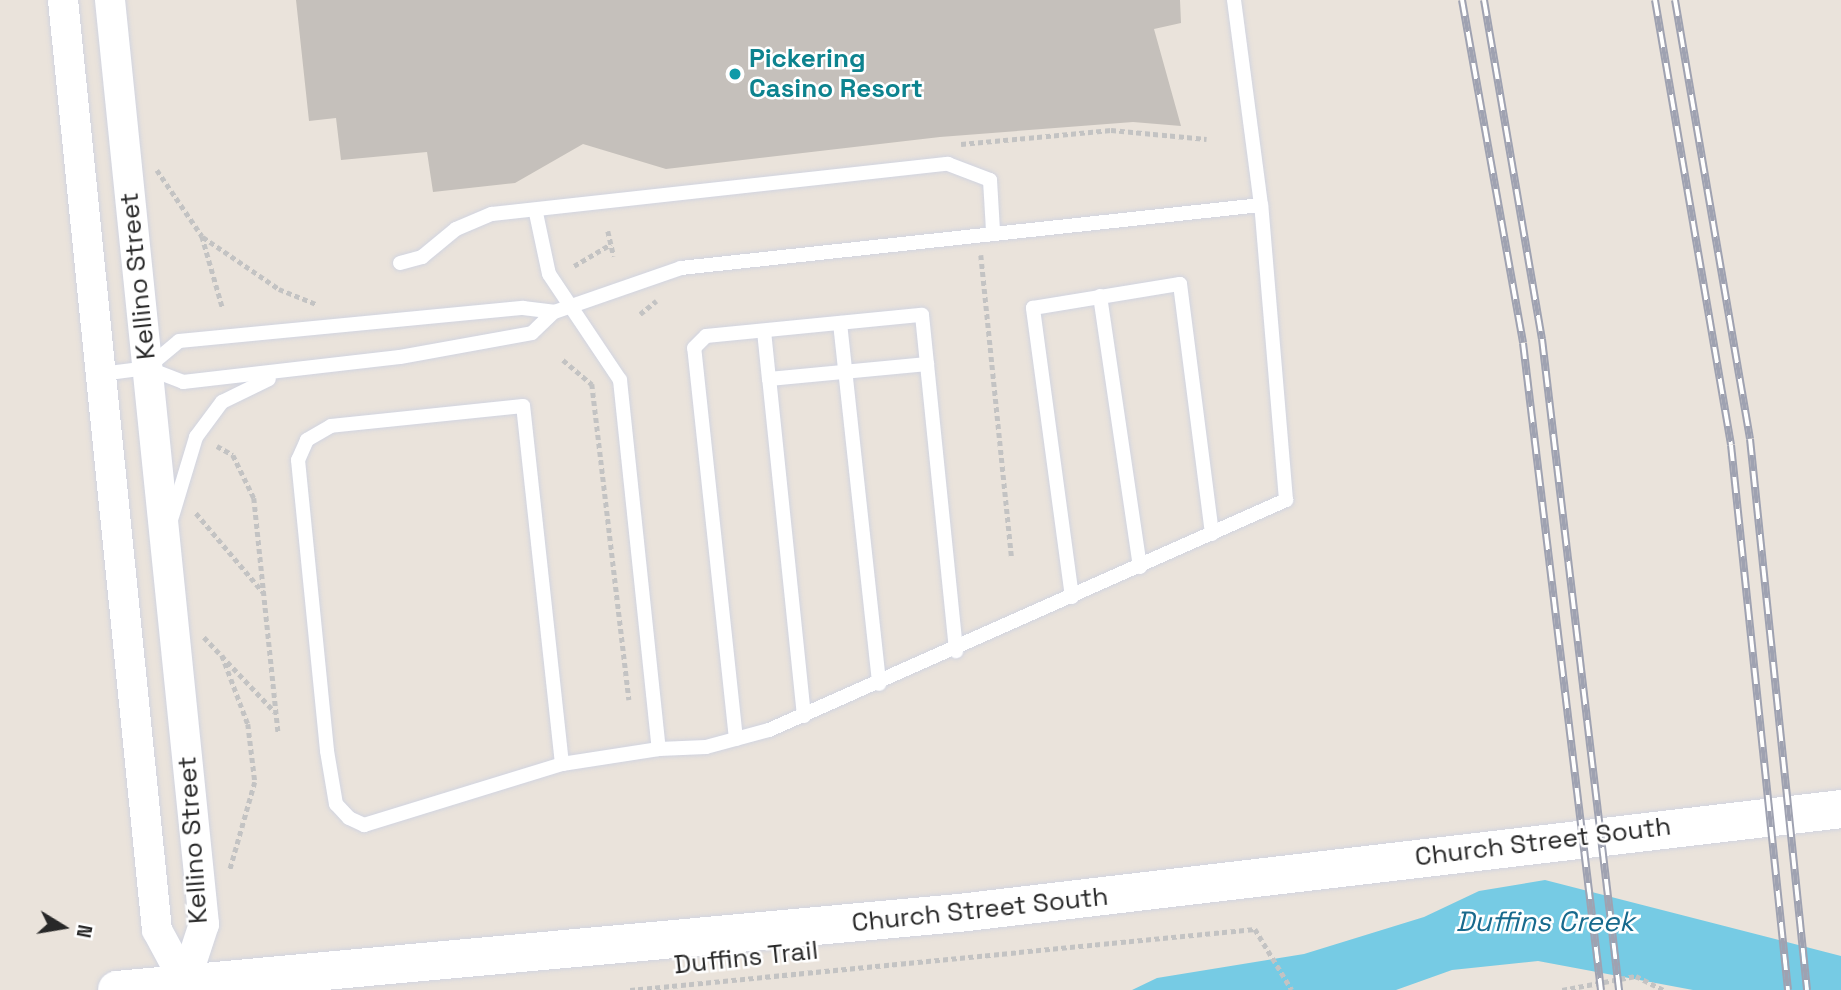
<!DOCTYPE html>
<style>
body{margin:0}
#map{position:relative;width:1841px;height:990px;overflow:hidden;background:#eae3db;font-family:"Space Grotesk",sans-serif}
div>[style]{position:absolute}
.water>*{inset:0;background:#76cbe4}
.building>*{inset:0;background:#c5c0bb}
.path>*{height:4.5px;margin-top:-2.25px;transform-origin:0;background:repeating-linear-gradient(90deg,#c3c3c3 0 5px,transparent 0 8.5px)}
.roads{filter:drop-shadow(0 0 2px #d1d4e0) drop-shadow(0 0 2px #d1d4e0)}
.service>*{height:14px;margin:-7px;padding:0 7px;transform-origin:7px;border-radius:7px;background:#fff}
.minor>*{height:30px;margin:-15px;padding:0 15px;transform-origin:15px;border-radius:15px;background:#fff}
.secondary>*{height:38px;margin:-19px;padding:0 19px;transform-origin:19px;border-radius:19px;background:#fff}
.rail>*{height:8px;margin-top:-4px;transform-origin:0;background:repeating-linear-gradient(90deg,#fff 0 16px,#9fa2b1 0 32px);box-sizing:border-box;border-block:2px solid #9fa2b1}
.dots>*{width:19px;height:19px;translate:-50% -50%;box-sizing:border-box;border:4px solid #fff;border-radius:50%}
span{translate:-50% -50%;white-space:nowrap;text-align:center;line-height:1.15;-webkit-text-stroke:5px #fff;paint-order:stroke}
.culture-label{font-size:26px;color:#0d838f;font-weight:700}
.left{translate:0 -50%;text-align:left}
.street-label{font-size:26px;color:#282828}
.water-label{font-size:28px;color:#186a8d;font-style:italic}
.north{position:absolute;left:28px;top:892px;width:70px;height:70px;-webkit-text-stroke:5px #fff;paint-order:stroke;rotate:101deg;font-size:19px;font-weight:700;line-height:28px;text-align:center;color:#282828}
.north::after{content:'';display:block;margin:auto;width:24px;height:32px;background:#282828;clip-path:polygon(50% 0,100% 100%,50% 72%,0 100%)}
</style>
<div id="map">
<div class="water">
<i style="clip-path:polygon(1545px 880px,1841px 956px,1841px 990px,1693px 990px,1538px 961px,1452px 970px,1396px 990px,1132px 990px,1157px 978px,1304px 954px,1424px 917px,1479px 891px)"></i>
</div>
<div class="building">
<i style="clip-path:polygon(296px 0,1180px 0,1181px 23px,1154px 29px,1181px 126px,1133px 122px,940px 137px,666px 169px,583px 144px,515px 183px,433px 192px,427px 152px,341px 160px,336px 118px,309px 121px)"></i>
</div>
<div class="path">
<i style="left:961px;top:144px;width:151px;rotate:-5.3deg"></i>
<i style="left:1111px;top:130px;width:96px;rotate:5.4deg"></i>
<i style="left:157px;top:170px;width:80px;rotate:55.7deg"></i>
<i style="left:202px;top:236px;width:76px;rotate:74deg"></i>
<i style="left:608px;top:231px;width:26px;rotate:77deg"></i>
<i style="left:203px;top:237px;width:92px;rotate:34.4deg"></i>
<i style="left:279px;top:289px;width:40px;rotate:22deg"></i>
<i style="left:981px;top:255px;width:306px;rotate:84.2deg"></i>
<i style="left:574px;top:266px;width:43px;rotate:-30.7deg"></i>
<i style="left:640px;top:314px;width:21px;rotate:-39deg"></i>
<i style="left:563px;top:360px;width:38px;rotate:40deg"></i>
<i style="left:592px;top:384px;width:318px;rotate:83.3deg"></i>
<i style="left:217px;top:446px;width:18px;rotate:29deg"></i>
<i style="left:233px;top:455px;width:48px;rotate:64deg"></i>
<i style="left:254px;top:498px;width:235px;rotate:84.1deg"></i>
<i style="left:196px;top:513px;width:104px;rotate:49.7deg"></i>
<i style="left:204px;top:637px;width:103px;rotate:46.6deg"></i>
<i style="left:222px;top:655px;width:74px;rotate:69.4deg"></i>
<i style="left:248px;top:724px;width:58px;rotate:83.1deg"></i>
<i style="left:255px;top:782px;width:91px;rotate:105.9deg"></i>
<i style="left:630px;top:990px;width:628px;rotate:-5.57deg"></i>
<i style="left:1255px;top:929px;width:71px;rotate:58.8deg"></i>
<i style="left:1562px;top:990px;width:75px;rotate:-10.7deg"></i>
<i style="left:1636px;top:976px;width:31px;rotate:27deg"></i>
</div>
<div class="roads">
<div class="service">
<i style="left:536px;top:213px;width:62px;rotate:78deg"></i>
<i style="left:549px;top:274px;width:128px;rotate:56.2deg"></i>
<i style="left:620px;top:380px;width:371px;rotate:84deg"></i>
<i style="left:659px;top:749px;width:47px;rotate:-2.4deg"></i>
<i style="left:706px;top:747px;width:65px;rotate:-15.1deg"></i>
<i style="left:769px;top:730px;width:566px;rotate:-23.98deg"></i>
<i style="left:1286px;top:500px;width:296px;rotate:-94.8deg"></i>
<i style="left:1261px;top:205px;width:207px;rotate:-97.5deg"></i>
<i style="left:400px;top:263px;width:23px;rotate:-15deg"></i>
<i style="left:422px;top:257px;width:44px;rotate:-39.5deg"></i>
<i style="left:456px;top:229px;width:39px;rotate:-23deg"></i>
<i style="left:492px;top:214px;width:459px;rotate:-6.3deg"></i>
<i style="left:948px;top:164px;width:45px;rotate:20.9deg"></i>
<i style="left:990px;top:180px;width:50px;rotate:86.6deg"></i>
<i style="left:1100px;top:296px;width:274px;rotate:81.6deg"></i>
<i style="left:840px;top:323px;width:363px;rotate:83.8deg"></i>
<i style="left:764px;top:331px;width:48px;rotate:84.1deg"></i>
<i style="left:148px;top:367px;width:40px;rotate:-40deg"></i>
<i style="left:179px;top:341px;width:346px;rotate:-5.5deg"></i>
<i style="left:523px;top:308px;width:31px;rotate:7deg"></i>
<i style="left:101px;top:374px;width:46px;rotate:-7.4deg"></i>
<i style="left:147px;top:368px;width:39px;rotate:21deg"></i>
<i style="left:183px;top:382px;width:218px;rotate:-6.6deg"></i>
<i style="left:400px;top:357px;width:134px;rotate:-10.3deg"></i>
<i style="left:532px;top:333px;width:30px;rotate:-44deg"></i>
<i style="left:554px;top:312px;width:134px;rotate:-19.1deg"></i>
<i style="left:681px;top:268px;width:583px;rotate:-6.2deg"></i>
<i style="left:171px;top:520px;width:87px;rotate:-73.2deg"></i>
<i style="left:196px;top:437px;width:44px;rotate:-53.4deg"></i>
<i style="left:222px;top:402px;width:52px;rotate:-26.1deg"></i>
<i style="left:1072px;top:597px;width:292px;rotate:-97.7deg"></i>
<i style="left:1033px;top:308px;width:149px;rotate:-9.3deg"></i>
<i style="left:1180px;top:284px;width:252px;rotate:82.7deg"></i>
<i style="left:804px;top:716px;width:339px;rotate:-95.9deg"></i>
<i style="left:769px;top:379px;width:159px;rotate:-5.4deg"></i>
<i style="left:736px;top:739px;width:393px;rotate:-96.1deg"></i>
<i style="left:694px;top:348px;width:17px;rotate:-45deg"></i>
<i style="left:706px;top:336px;width:217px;rotate:-5.6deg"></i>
<i style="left:922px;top:315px;width:338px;rotate:84.2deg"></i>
<i style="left:562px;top:764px;width:360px;rotate:-96.2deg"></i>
<i style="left:523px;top:406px;width:193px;rotate:174.1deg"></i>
<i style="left:331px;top:426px;width:28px;rotate:150deg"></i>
<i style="left:307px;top:440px;width:22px;rotate:114deg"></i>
<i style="left:298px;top:460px;width:292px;rotate:84.3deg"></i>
<i style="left:327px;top:751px;width:54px;rotate:80.4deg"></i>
<i style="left:336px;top:804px;width:19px;rotate:47deg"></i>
<i style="left:349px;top:818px;width:17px;rotate:25deg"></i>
<i style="left:364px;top:825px;width:207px;rotate:-17.1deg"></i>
<i style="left:562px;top:764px;width:98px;rotate:-8.8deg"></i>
</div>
<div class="minor">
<i style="left:63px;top:0;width:935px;rotate:84.23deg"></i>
<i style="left:157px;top:930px;width:59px;rotate:61.7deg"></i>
<i style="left:110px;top:0;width:929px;rotate:84.19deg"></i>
<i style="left:204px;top:924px;width:61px;rotate:108.1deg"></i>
</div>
<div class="secondary">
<i style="left:117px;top:990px;width:846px;rotate:-5.23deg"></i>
<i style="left:959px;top:913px;width:888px;rotate:-6.72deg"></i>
</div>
</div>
<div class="rail">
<i style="left:1462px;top:0;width:348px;rotate:79.9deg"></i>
<i style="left:1523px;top:343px;width:652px;rotate:83.13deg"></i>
<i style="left:1484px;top:0;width:344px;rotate:80.3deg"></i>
<i style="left:1542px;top:339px;width:656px;rotate:83.25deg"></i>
<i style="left:1655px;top:0;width:451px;rotate:80.3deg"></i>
<i style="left:1731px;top:445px;width:548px;rotate:84.03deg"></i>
<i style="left:1675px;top:0;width:445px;rotate:80.3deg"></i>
<i style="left:1750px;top:439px;width:554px;rotate:84.09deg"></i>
</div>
<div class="dots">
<i style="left:735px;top:74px;background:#0f9aa8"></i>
</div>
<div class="culture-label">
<span class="left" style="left:749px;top:74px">Pickering<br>Casino Resort</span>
</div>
<div class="street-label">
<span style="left:138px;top:276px;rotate:-96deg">Kellino Street</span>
<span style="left:193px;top:840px;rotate:-94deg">Kellino Street</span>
<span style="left:1543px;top:842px;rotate:-7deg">Church Street South</span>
<span style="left:980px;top:910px;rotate:-6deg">Church Street South</span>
<span style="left:746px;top:958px;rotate:-6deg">Duffins Trail</span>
</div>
<div class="water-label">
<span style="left:1545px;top:921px">Duffins Creek</span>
</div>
<div class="north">N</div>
</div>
